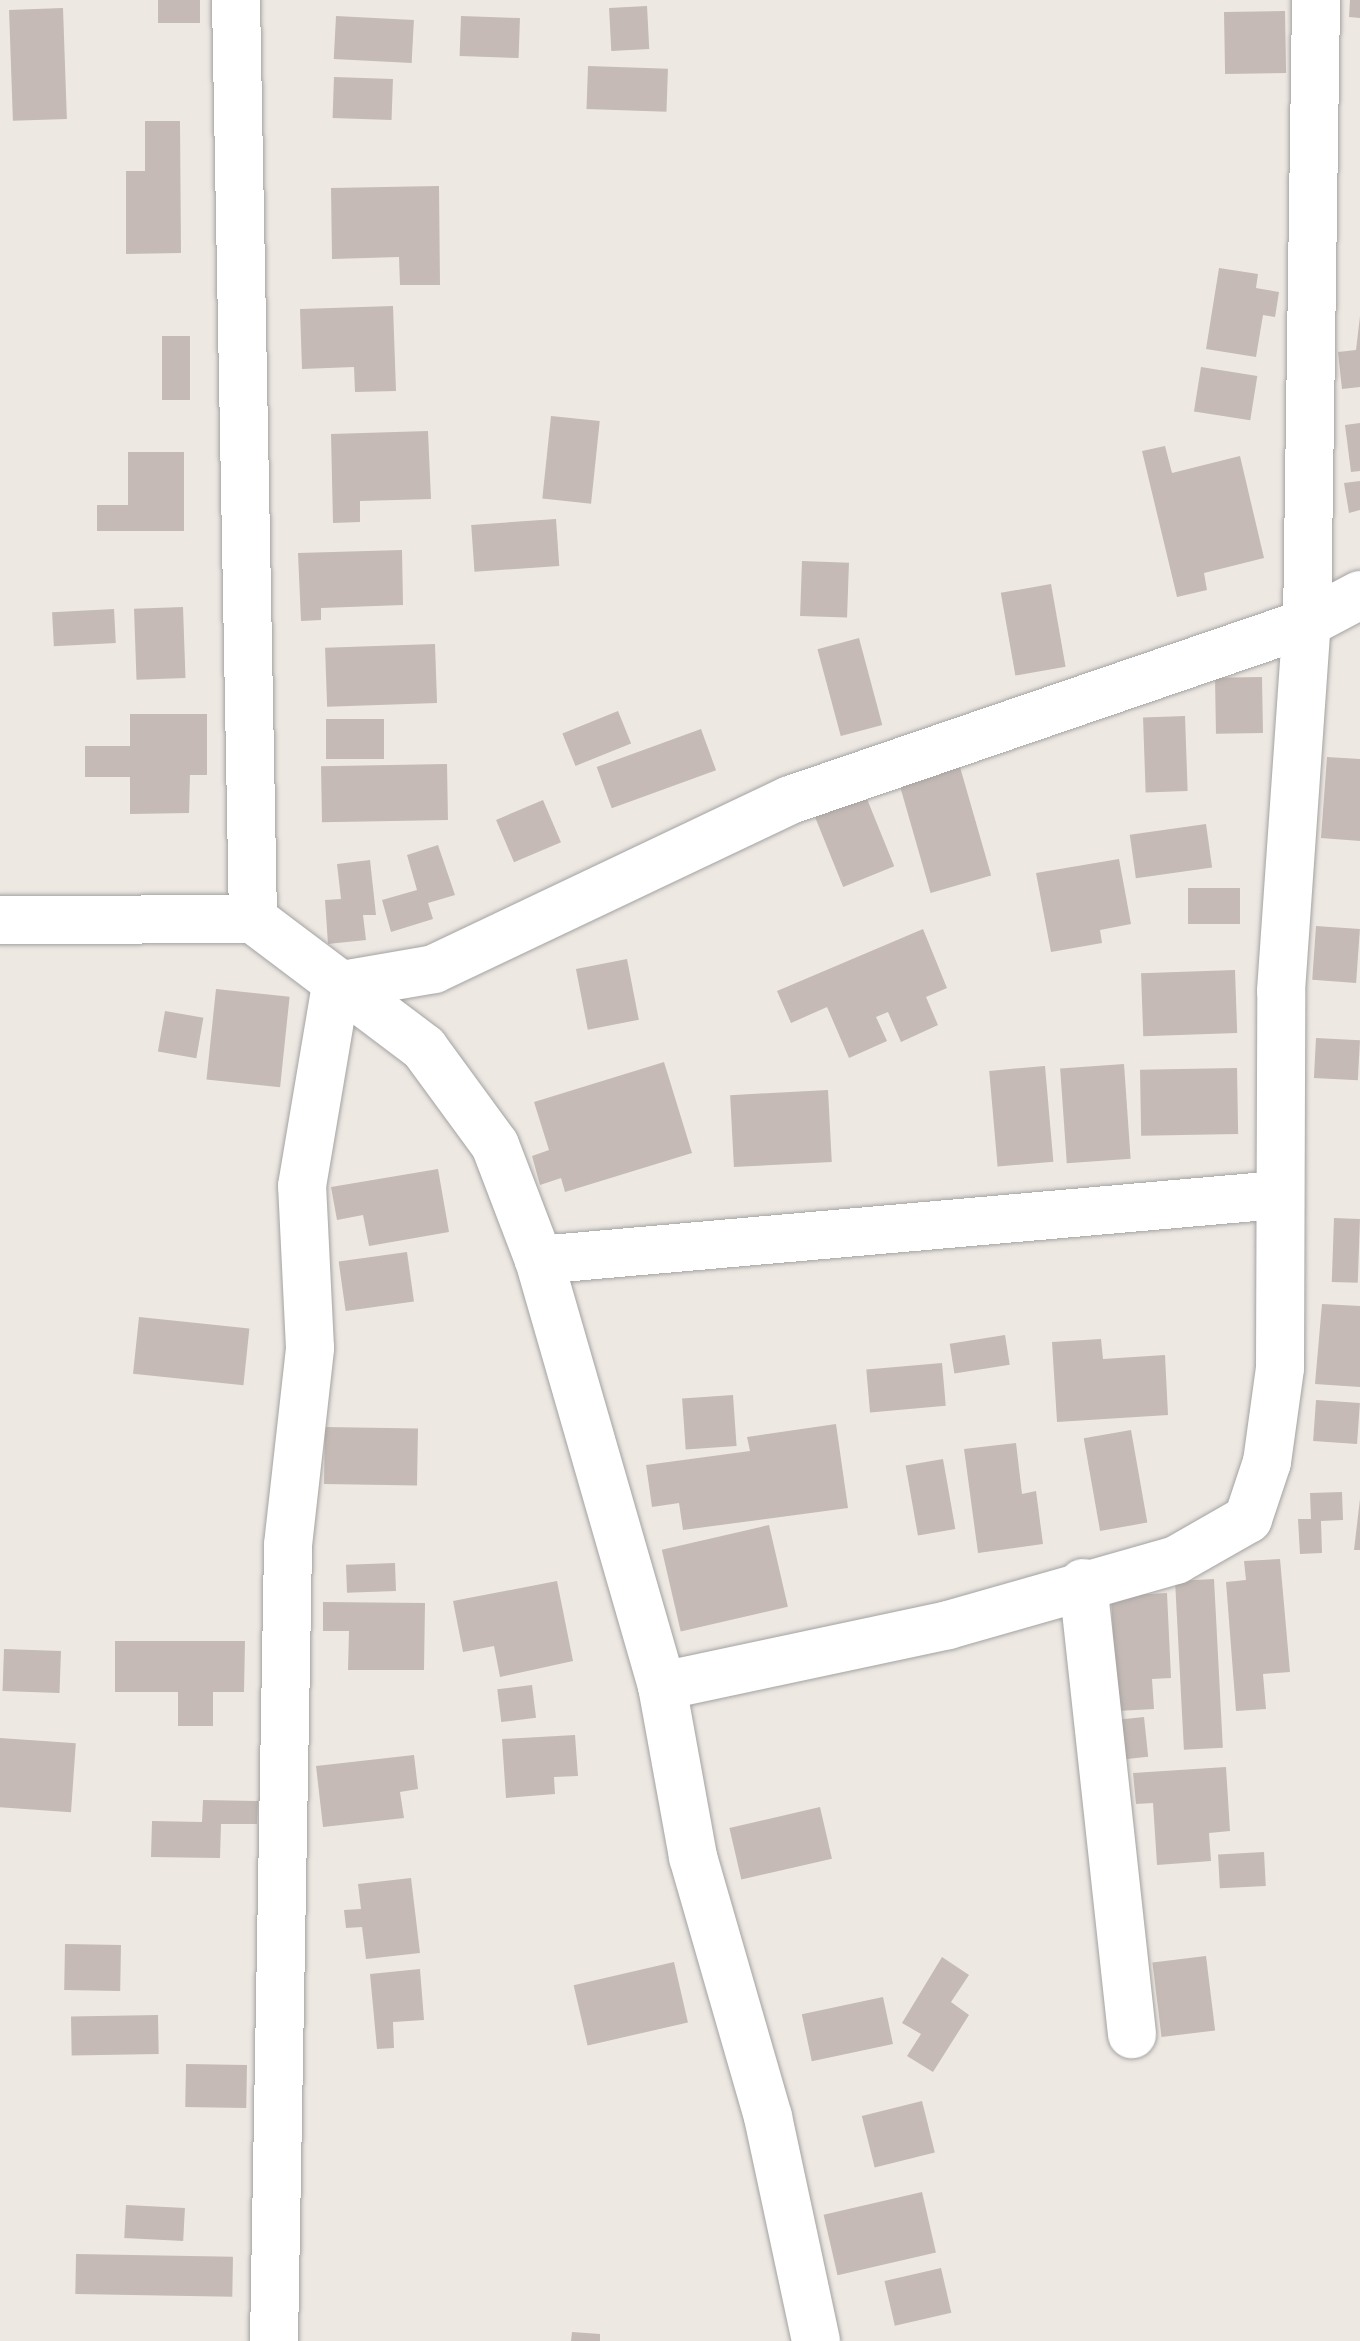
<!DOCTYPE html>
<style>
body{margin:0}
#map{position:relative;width:1360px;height:2341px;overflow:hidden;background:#eee8e2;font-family:Mulish,sans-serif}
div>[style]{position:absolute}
.building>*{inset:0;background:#c5bab5;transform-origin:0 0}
.roads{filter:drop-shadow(0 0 2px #a3a3a3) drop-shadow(0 0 2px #a3a3a3)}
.minor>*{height:48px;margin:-24px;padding:0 24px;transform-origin:24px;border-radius:24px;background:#fff}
span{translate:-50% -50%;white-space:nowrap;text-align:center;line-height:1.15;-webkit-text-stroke:10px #fff;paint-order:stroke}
</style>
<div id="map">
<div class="building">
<i style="left:158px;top:0;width:42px;height:23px"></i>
<i style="clip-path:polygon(1350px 0,1360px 0,1360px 18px,1349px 17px)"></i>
<i style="left:647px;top:6px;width:43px;height:38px;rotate:87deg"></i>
<i style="left:63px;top:8px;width:111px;height:54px;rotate:88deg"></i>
<i style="left:1285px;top:11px;width:62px;height:61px;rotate:89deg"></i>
<i style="left:336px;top:16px;width:78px;height:43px;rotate:3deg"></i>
<i style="left:461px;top:16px;width:59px;height:40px;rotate:2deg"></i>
<i style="left:588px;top:66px;width:80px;height:43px;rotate:2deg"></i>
<i style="left:334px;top:77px;width:59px;height:41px;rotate:2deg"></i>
<i style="clip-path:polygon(145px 121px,180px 121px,181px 253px,126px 254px,126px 171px,145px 171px)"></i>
<i style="clip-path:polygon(439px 186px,440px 285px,400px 285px,399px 257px,332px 259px,331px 188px)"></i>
<i style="clip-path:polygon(1219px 268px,1258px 274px,1256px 288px,1279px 292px,1275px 317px,1263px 315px,1256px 357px,1206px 349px)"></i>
<i style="clip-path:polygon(393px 306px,396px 391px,355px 392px,354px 367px,302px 369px,300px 309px)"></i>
<i style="clip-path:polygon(1360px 316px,1360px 387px,1342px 389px,1338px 352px,1356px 350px)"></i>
<i style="left:162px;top:336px;width:28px;height:64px"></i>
<i style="left:1201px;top:367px;width:57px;height:45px;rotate:9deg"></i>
<i style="left:551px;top:416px;width:49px;height:83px;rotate:6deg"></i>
<i style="clip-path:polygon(1360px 423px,1360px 471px,1351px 472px,1345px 425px)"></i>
<i style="clip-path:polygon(428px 431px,431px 499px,360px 501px,360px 522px,333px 523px,331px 434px)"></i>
<i style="clip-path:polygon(1165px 446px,1172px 473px,1240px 456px,1264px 558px,1204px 573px,1207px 590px,1177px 597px,1142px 451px)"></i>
<i style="clip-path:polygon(128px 452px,184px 452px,184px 531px,97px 531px,97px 505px,128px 505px)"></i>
<i style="clip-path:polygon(1360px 481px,1360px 510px,1349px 513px,1344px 483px)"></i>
<i style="left:556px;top:519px;width:47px;height:85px;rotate:86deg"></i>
<i style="clip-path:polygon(402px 550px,403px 605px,321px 608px,321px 620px,301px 621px,298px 553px)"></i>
<i style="left:802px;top:561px;width:47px;height:55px;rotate:2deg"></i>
<i style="left:1051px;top:584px;width:84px;height:51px;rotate:80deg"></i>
<i style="left:183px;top:607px;width:71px;height:49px;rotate:88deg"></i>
<i style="left:114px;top:609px;width:34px;height:62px;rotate:87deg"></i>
<i style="left:859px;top:638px;width:90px;height:43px;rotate:75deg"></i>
<i style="left:435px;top:644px;width:59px;height:110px;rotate:88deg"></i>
<i style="left:1262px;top:677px;width:56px;height:47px;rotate:89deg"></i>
<i style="left:618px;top:711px;width:35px;height:60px;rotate:68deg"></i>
<i style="clip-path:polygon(130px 714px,207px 714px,207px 775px,190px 775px,189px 813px,130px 814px,130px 777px,85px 777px,85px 746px,130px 746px)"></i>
<i style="left:1185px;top:716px;width:75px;height:42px;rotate:88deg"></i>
<i style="left:326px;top:719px;width:58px;height:40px"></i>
<i style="left:701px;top:729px;width:44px;height:111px;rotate:70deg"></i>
<i style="clip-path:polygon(1327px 757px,1360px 759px,1360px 841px,1321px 838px)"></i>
<i style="left:447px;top:764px;width:56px;height:126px;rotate:89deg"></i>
<i style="left:960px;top:767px;width:113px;height:63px;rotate:74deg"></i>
<i style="left:865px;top:794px;width:78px;height:55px;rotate:68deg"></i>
<i style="left:543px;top:800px;width:46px;height:51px;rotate:67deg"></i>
<i style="left:1206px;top:824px;width:44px;height:77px;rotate:82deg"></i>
<i style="clip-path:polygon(438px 845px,455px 895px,428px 903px,433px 919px,391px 932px,382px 900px,417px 890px,407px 855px)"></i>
<i style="clip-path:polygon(1119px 859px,1131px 924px,1100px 930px,1102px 943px,1051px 952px,1036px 873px)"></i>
<i style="clip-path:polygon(370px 860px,376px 915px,363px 915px,366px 940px,328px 944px,325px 900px,341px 899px,337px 864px)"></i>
<i style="left:1240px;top:888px;width:36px;height:52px;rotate:90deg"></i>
<i style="left:1316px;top:926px;width:44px;height:54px;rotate:4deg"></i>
<i style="clip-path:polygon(923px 929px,947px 988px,926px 997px,938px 1025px,901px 1042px,888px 1012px,876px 1017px,887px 1041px,849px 1058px,827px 1007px,791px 1023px,777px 991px)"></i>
<i style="left:627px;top:959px;width:62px;height:52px;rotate:79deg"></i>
<i style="left:1235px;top:970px;width:63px;height:94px;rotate:88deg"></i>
<i style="left:216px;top:989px;width:74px;height:91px;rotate:6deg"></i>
<i style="left:165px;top:1011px;width:39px;height:41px;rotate:10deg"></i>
<i style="left:1316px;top:1038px;width:44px;height:40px;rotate:3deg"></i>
<i style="clip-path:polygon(664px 1062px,692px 1153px,565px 1192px,561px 1178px,540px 1185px,532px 1156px,549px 1150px,534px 1102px)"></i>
<i style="left:1124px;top:1064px;width:95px;height:64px;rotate:86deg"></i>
<i style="left:1045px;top:1066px;width:96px;height:56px;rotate:85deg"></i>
<i style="left:1237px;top:1068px;width:66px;height:97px;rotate:89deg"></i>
<i style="left:828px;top:1090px;width:72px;height:98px;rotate:87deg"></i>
<i style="clip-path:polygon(438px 1169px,449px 1232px,369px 1246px,363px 1215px,337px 1220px,331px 1187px)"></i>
<i style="left:1334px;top:1218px;width:26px;height:64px;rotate:2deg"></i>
<i style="left:407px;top:1252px;width:50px;height:69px;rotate:82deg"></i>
<i style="clip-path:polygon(1322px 1304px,1360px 1306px,1360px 1387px,1315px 1384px)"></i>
<i style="left:139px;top:1317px;width:111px;height:57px;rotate:6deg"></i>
<i style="left:1005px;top:1335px;width:30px;height:56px;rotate:81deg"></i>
<i style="clip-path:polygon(1101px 1339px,1103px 1359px,1165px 1355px,1168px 1415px,1057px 1422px,1052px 1342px)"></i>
<i style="left:942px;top:1363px;width:43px;height:76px;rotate:85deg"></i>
<i style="left:733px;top:1395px;width:51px;height:51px;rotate:86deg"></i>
<i style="left:1316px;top:1400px;width:44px;height:41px;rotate:4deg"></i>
<i style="clip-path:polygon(836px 1424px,848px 1508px,683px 1530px,679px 1503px,652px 1507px,646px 1465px,750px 1451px,747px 1437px)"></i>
<i style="left:325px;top:1427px;width:93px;height:57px;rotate:1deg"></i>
<i style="left:1131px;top:1430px;width:94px;height:48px;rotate:80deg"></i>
<i style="clip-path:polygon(1016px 1443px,1022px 1494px,1036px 1491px,1043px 1544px,978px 1553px,964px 1449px)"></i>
<i style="left:943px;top:1459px;width:71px;height:38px;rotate:80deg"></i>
<i style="clip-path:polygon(1342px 1492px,1343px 1520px,1321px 1521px,1322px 1553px,1300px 1554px,1298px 1519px,1311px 1519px,1310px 1493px)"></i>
<i style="clip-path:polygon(1360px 1499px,1360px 1550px,1354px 1550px)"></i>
<i style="left:769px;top:1525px;width:84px;height:110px;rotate:77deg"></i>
<i style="clip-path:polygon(1280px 1559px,1290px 1672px,1263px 1674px,1266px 1709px,1236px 1711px,1226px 1582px,1246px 1580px,1244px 1561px)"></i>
<i style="left:395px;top:1563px;width:28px;height:49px;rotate:88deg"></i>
<i style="left:1214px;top:1579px;width:169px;height:39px;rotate:87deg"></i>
<i style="clip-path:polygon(557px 1581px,573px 1661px,500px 1677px,494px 1646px,463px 1652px,453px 1601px)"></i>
<i style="clip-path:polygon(1167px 1593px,1171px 1678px,1152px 1679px,1154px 1709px,1117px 1711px,1111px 1596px)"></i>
<i style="clip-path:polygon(323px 1602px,425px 1603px,424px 1670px,348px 1670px,349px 1631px,323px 1631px)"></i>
<i style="clip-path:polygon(115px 1641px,245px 1641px,244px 1692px,213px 1692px,213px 1726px,178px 1726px,178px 1692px,115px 1692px)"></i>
<i style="left:4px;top:1649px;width:57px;height:42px;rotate:2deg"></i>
<i style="left:532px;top:1685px;width:33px;height:35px;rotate:83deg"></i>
<i style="left:1144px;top:1717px;width:40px;height:31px;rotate:84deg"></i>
<i style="clip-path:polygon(575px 1735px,578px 1776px,554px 1777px,555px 1794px,506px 1798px,502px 1739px)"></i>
<i style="left:0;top:1738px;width:76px;height:69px;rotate:4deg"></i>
<i style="clip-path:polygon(414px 1755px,418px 1789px,400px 1792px,404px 1818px,323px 1827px,316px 1766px)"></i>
<i style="clip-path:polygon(1226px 1767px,1230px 1831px,1209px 1833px,1211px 1861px,1157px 1865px,1153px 1803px,1136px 1804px,1133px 1773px)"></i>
<i style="clip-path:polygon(203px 1800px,258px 1801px,257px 1824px,221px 1824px,220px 1858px,151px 1857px,152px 1821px,202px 1822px)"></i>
<i style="left:820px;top:1807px;width:53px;height:93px;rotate:77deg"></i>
<i style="left:1264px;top:1852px;width:34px;height:46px;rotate:87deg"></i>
<i style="clip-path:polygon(411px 1878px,420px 1953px,366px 1959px,362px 1927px,346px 1928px,344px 1910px,361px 1909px,358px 1884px)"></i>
<i style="left:65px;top:1944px;width:56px;height:46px;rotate:1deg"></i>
<i style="left:1206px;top:1956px;width:75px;height:54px;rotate:83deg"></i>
<i style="clip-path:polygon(942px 1957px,969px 1975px,951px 2002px,969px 2015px,933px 2072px,907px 2056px,921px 2034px,902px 2023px)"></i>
<i style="left:674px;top:1962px;width:62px;height:103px;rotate:77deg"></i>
<i style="clip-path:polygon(420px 1969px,424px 2020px,393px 2022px,394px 2048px,377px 2049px,370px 1974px)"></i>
<i style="left:883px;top:1997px;width:48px;height:83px;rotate:78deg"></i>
<i style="left:158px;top:2015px;width:39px;height:87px;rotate:89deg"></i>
<i style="left:186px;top:2064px;width:61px;height:43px;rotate:1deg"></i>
<i style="left:922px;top:2101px;width:53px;height:62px;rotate:76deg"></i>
<i style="left:922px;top:2192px;width:62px;height:101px;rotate:77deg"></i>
<i style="left:126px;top:2205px;width:59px;height:33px;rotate:3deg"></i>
<i style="left:76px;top:2254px;width:157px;height:40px;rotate:1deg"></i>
<i style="left:941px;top:2268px;width:46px;height:58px;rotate:77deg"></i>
<i style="clip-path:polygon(572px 2332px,600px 2334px,600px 2341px,571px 2341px)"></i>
</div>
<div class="roads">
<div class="minor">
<i style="left:236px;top:0;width:919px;rotate:88.94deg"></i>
<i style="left:0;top:920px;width:253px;rotate:-0.2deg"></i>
<i style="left:253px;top:919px;width:214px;rotate:37deg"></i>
<i style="left:424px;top:1048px;width:120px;rotate:53.8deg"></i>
<i style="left:495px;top:1145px;width:123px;rotate:69.1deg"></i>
<i style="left:539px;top:1260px;width:443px;rotate:73.9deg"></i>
<i style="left:662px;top:1686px;width:174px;rotate:79.7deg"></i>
<i style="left:693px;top:1857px;width:271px;rotate:73.9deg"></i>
<i style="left:768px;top:2117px;width:229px;rotate:77.9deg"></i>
<i style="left:539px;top:1260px;width:741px;rotate:-5.03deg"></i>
<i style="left:1083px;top:1583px;width:454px;rotate:83.8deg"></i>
<i style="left:662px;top:1686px;width:292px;rotate:-12deg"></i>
<i style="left:948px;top:1625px;width:237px;rotate:-15.9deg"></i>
<i style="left:1176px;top:1560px;width:83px;rotate:-29.7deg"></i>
<i style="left:1248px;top:1519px;width:60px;rotate:-71.6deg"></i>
<i style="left:1267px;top:1462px;width:95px;rotate:-82.1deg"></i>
<i style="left:1280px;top:1368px;width:377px;rotate:-89.8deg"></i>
<i style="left:1281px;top:991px;width:369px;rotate:-86deg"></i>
<i style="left:1307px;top:623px;width:623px;rotate:-89.17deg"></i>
<i style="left:274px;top:2341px;width:796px;rotate:-88.99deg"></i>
<i style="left:288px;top:1545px;width:198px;rotate:-83.6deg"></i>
<i style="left:310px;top:1348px;width:162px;rotate:-92.8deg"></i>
<i style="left:302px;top:1186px;width:203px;rotate:-80.4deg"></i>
<i style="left:336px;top:986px;width:99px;rotate:-9.8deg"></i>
<i style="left:434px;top:969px;width:394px;rotate:-25.4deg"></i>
<i style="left:790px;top:800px;width:546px;rotate:-18.9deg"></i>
<i style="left:1307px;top:623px;width:60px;rotate:-27.8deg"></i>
</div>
</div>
</div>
